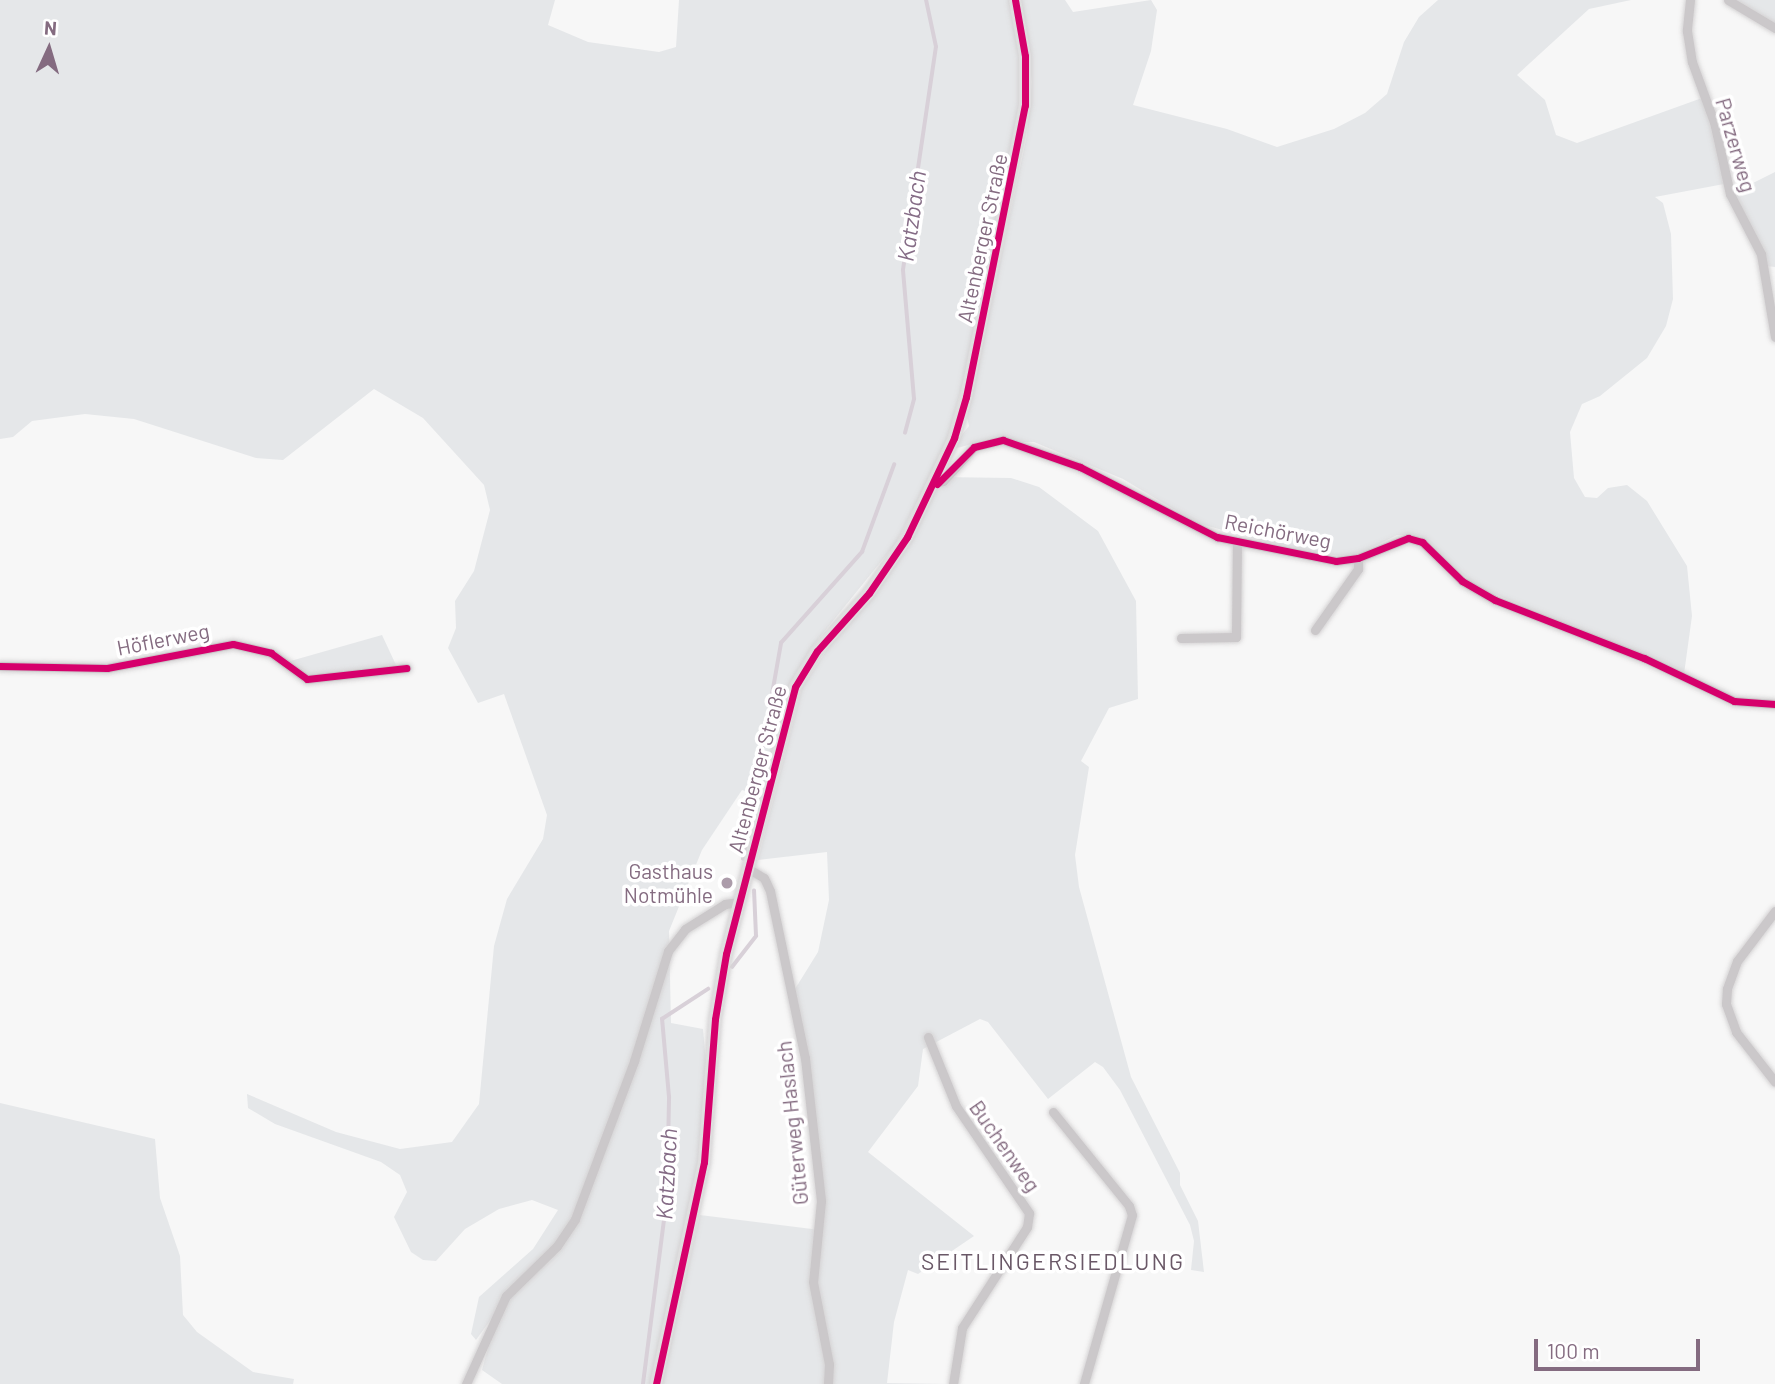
<!DOCTYPE html>
<meta charset="utf-8">
<style>
body{margin:0}
#map{position:relative;width:1775px;height:1384px;overflow:hidden;background:#f7f7f7;font-family:Barlow,sans-serif}
div>[style]{position:absolute}
.green>*{inset:0;background:#e5e7e9}
.stream>*{height:3.5px;margin:-1.75px;padding:0 1.75px;transform-origin:1.75px;border-radius:1.75px;background:#d8d0d8}
.roads{filter:drop-shadow(0 0 2px #d5d3d4) drop-shadow(0 0 2px #d5d3d4)}
.street>*{height:9px;margin:-4.5px;padding:0 4.5px;transform-origin:4.5px;border-radius:4.5px;background:#cbc8ca}
.secondary>*{height:12px;margin:-6px;padding:0 6px;transform-origin:6px;border-radius:6px;background:#dfdedf}
.cycleway>*{height:7px;margin:-3.5px;padding:0 3.5px;transform-origin:3.5px;border-radius:3.5px;background:#d6006c}
.dots>*{width:19px;height:19px;translate:-50% -50%;box-sizing:border-box;border:4px solid #fff;border-radius:50%}
span{translate:-50% -50%;white-space:nowrap;text-align:center;line-height:1.15;-webkit-text-stroke:7px #fff;paint-order:stroke}
.street-label{font-size:21px;color:#846b80}
.poi-label{font-size:21px;color:#846b80}
.right{translate:-100% -50%;text-align:right}
.water-label{font-size:23px;color:#856c86;font-style:italic}
.neighbourhood-label{font-size:23px;color:#6a5867;letter-spacing:2px}
.north{position:absolute;left:14px;top:14px;width:70px;height:70px;-webkit-text-stroke:5px #fff;paint-order:stroke;rotate:4deg;font-size:19px;font-weight:700;line-height:28px;text-align:center;color:#846b80}
.north::after{content:'';display:block;margin:auto;width:24px;height:32px;background:#846b80;clip-path:polygon(50% 0,100% 100%,50% 72%,0 100%)}
.scale{position:absolute;left:1534px;top:1339px;width:166px;height:32px;box-sizing:border-box;border:4px solid #846b80;border-top:0;padding-left:9px;font-size:21px;line-height:24px;white-space:nowrap;color:#846b80;-webkit-text-stroke:5px #fff;paint-order:stroke}
</style>
<div id="map">
<div class="green">
<i style="clip-path:polygon(0 0,555px 0,548px 25px,588px 42px,659px 52px,676px 47px,679px 0,1009px 0,1021px 64px,1020px 110px,967px 369px,945px 446px,896px 543px,811px 648px,790px 683px,761px 796px,742px 790px,702px 850px,669px 931px,671px 1023px,703px 1029px,706px 1062px,698px 1166px,650px 1384px,502px 1384px,482px 1370px,494px 1326px,502px 1316px,494px 1315px,476px 1340px,471px 1334px,479px 1297px,533px 1249px,558px 1210px,532px 1200px,499px 1209px,465px 1229px,436px 1261px,423px 1260px,411px 1252px,394px 1217px,407px 1192px,400px 1175px,381px 1162px,275px 1124px,248px 1108px,247px 1094px,336px 1132px,400px 1149px,452px 1142px,479px 1104px,494px 946px,507px 899px,543px 839px,547px 815px,504px 694px,478px 703px,448px 648px,456px 628px,455px 601px,474px 571px,490px 510px,484px 485px,423px 418px,374px 389px,283px 460px,256px 458px,134px 419px,85px 414px,32px 421px,13px 437px,0 439px)"></i>
<i style="clip-path:polygon(1021px 0,1065px 0,1073px 12px,1151px 0,1157px 10px,1151px 51px,1133px 105px,1227px 129px,1277px 147px,1334px 129px,1365px 113px,1387px 94px,1404px 42px,1419px 17px,1438px 0,1631px 0,1589px 9px,1517px 75px,1545px 100px,1556px 135px,1577px 143px,1702px 98px,1709px 120px,1724px 184px,1655px 197px,1663px 203px,1671px 234px,1673px 299px,1666px 326px,1647px 358px,1600px 396px,1582px 404px,1570px 432px,1574px 478px,1585px 497px,1597px 498px,1608px 488px,1627px 485px,1647px 501px,1687px 566px,1692px 616px,1684px 674px,1478px 587px,1411px 535px,1397px 535px,1359px 554px,1339px 556px,1285px 547px,1197px 523px,1123px 479px,1034px 442px,979px 442px,950px 450px,969px 426px,967px 417px,1027px 135px,1032px 82px)"></i>
<i style="clip-path:polygon(1734px 0,1775px 0,1775px 23px)"></i>
<i style="clip-path:polygon(1775px 172px,1775px 267px,1767px 266px,1733px 193px)"></i>
<i style="clip-path:polygon(940px 477px,1011px 478px,1039px 487px,1098px 531px,1136px 601px,1138px 699px,1109px 708px,1081px 761px,1089px 767px,1075px 855px,1079px 887px,1131px 1077px,1180px 1173px,1180px 1185px,1198px 1221px,1204px 1272px,1191px 1270px,1194px 1241px,1190px 1225px,1120px 1090px,1103px 1067px,1095px 1062px,1048px 1099px,988px 1022px,980px 1019px,923px 1049px,918px 1086px,868px 1152px,974px 1236px,918px 1274px,908px 1270px,894px 1322px,887px 1383px,948px 1384px,661px 1384px,700px 1215px,820px 1230px,822px 1173px,795px 989px,818px 952px,829px 900px,827px 852px,758px 860px,802px 688px)"></i>
<i style="clip-path:polygon(382px 635px,396px 665px,309px 675px,287px 662px)"></i>
<i style="clip-path:polygon(0 1103px,155px 1139px,160px 1198px,180px 1256px,183px 1315px,197px 1332px,253px 1372px,294px 1379px,293px 1384px,0 1384px)"></i>
</div>
<div class="stream">
<i style="left:905px;top:433px;width:35px;rotate:-75deg"></i>
<i style="left:914px;top:399px;width:129px;rotate:-94.9deg"></i>
<i style="left:903px;top:270px;width:225px;rotate:-81.6deg"></i>
<i style="left:936px;top:47px;width:48px;rotate:-102deg"></i>
<i style="left:743px;top:859px;width:219px;rotate:-80deg"></i>
<i style="left:781px;top:643px;width:122px;rotate:-48.3deg"></i>
<i style="left:862px;top:552px;width:93px;rotate:-69.8deg"></i>
<i style="left:732px;top:967px;width:39px;rotate:-52deg"></i>
<i style="left:756px;top:936px;width:45px;rotate:-92.5deg"></i>
<i style="left:643px;top:1384px;width:190px;rotate:-82.7deg"></i>
<i style="left:667px;top:1196px;width:99px;rotate:-88.8deg"></i>
<i style="left:669px;top:1097px;width:78px;rotate:-95.1deg"></i>
<i style="left:662px;top:1019px;width:55px;rotate:-33.1deg"></i>
</div>
<div class="roads">
<div class="street">
<i style="left:1690px;top:0;width:31px;rotate:96deg"></i>
<i style="left:1687px;top:31px;width:31px;rotate:81deg"></i>
<i style="left:1692px;top:62px;width:64px;rotate:69.9deg"></i>
<i style="left:1714px;top:122px;width:74px;rotate:77.5deg"></i>
<i style="left:1730px;top:194px;width:68px;rotate:62.7deg"></i>
<i style="left:1761px;top:254px;width:84px;rotate:80.4deg"></i>
<i style="left:1728px;top:0;width:55px;rotate:30.8deg"></i>
<i style="left:933px;top:483px;width:10px;rotate:-11deg"></i>
<i style="left:943px;top:481px;width:46px;rotate:-47.6deg"></i>
<i style="left:974px;top:447px;width:30px;rotate:-14deg"></i>
<i style="left:1003px;top:440px;width:82px;rotate:19.3deg"></i>
<i style="left:1080px;top:467px;width:154px;rotate:27.1deg"></i>
<i style="left:1217px;top:537px;width:121px;rotate:11.4deg"></i>
<i style="left:1336px;top:561px;width:22px;rotate:-8deg"></i>
<i style="left:1358px;top:558px;width:54px;rotate:-21.8deg"></i>
<i style="left:1408px;top:538px;width:15px;rotate:16deg"></i>
<i style="left:1422px;top:542px;width:56px;rotate:44.3deg"></i>
<i style="left:1462px;top:581px;width:38px;rotate:30deg"></i>
<i style="left:1495px;top:600px;width:160px;rotate:21.3deg"></i>
<i style="left:1644px;top:658px;width:100px;rotate:25.5deg"></i>
<i style="left:1734px;top:701px;width:41px;rotate:4.2deg"></i>
<i style="left:1315px;top:630px;width:75px;rotate:-54.8deg"></i>
<i style="left:1358px;top:569px;width:11px;rotate:-90deg"></i>
<i style="left:1181px;top:638px;width:55px;rotate:-1deg"></i>
<i style="left:1236px;top:637px;width:96px;rotate:-89.4deg"></i>
<i style="left:0;top:666px;width:107px;rotate:1.1deg"></i>
<i style="left:107px;top:668px;width:128px;rotate:-10.8deg"></i>
<i style="left:233px;top:644px;width:39px;rotate:13deg"></i>
<i style="left:271px;top:653px;width:44px;rotate:35.8deg"></i>
<i style="left:307px;top:679px;width:100px;rotate:-6.3deg"></i>
<i style="left:749px;top:869px;width:17px;rotate:31deg"></i>
<i style="left:764px;top:878px;width:14px;rotate:65deg"></i>
<i style="left:770px;top:891px;width:171px;rotate:78.2deg"></i>
<i style="left:805px;top:1058px;width:144px;rotate:83.6deg"></i>
<i style="left:821px;top:1201px;width:81px;rotate:95.6deg"></i>
<i style="left:813px;top:1282px;width:84px;rotate:79deg"></i>
<i style="left:829px;top:1364px;width:20px;rotate:93deg"></i>
<i style="left:1775px;top:911px;width:63px;rotate:127.2deg"></i>
<i style="left:1737px;top:961px;width:30px;rotate:110deg"></i>
<i style="left:1727px;top:989px;width:15px;rotate:94deg"></i>
<i style="left:1726px;top:1004px;width:30px;rotate:70deg"></i>
<i style="left:1736px;top:1032px;width:63px;rotate:52deg"></i>
<i style="left:928px;top:1037px;width:74px;rotate:67.9deg"></i>
<i style="left:956px;top:1106px;width:130px;rotate:55.7deg"></i>
<i style="left:1029px;top:1213px;width:14px;rotate:98deg"></i>
<i style="left:1027px;top:1227px;width:120px;rotate:122.8deg"></i>
<i style="left:962px;top:1328px;width:57px;rotate:99.1deg"></i>
<i style="left:1053px;top:1112px;width:121px;rotate:51deg"></i>
<i style="left:1129px;top:1206px;width:9px;rotate:72deg"></i>
<i style="left:1132px;top:1215px;width:176px;rotate:105.9deg"></i>
<i style="left:466px;top:1384px;width:97px;rotate:-65.6deg"></i>
<i style="left:506px;top:1296px;width:71px;rotate:-44.4deg"></i>
<i style="left:557px;top:1246px;width:32px;rotate:-56deg"></i>
<i style="left:575px;top:1219px;width:169px;rotate:-69.5deg"></i>
<i style="left:634px;top:1061px;width:115px;rotate:-72.8deg"></i>
<i style="left:668px;top:951px;width:28px;rotate:-52deg"></i>
<i style="left:685px;top:929px;width:47px;rotate:-32deg"></i>
<i style="left:725px;top:904px;width:14px;rotate:-8deg"></i>
</div>
<div class="secondary">
<i style="left:656px;top:1384px;width:227px;rotate:-77.8deg"></i>
<i style="left:704px;top:1162px;width:143px;rotate:-85.6deg"></i>
<i style="left:715px;top:1019px;width:66px;rotate:-80.4deg"></i>
<i style="left:726px;top:954px;width:276px;rotate:-75.5deg"></i>
<i style="left:795px;top:687px;width:42px;rotate:-58.6deg"></i>
<i style="left:817px;top:651px;width:78px;rotate:-48.1deg"></i>
<i style="left:869px;top:593px;width:68px;rotate:-55.8deg"></i>
<i style="left:907px;top:537px;width:110px;rotate:-64.6deg"></i>
<i style="left:954px;top:438px;width:43px;rotate:-73.7deg"></i>
<i style="left:966px;top:397px;width:298px;rotate:-78.6deg"></i>
<i style="left:1025px;top:105px;width:49px;rotate:-90deg"></i>
<i style="left:1025px;top:56px;width:57px;rotate:-100.1deg"></i>
</div>
</div>
<div class="cycleway">
<i style="left:937px;top:484px;width:52px;rotate:-45deg"></i>
<i style="left:974px;top:447px;width:30px;rotate:-14deg"></i>
<i style="left:1003px;top:440px;width:82px;rotate:19.3deg"></i>
<i style="left:1080px;top:467px;width:154px;rotate:27.1deg"></i>
<i style="left:1217px;top:537px;width:121px;rotate:11.4deg"></i>
<i style="left:1336px;top:561px;width:22px;rotate:-8deg"></i>
<i style="left:1358px;top:558px;width:54px;rotate:-21.8deg"></i>
<i style="left:1408px;top:538px;width:15px;rotate:16deg"></i>
<i style="left:1422px;top:542px;width:56px;rotate:44.3deg"></i>
<i style="left:1462px;top:581px;width:38px;rotate:30deg"></i>
<i style="left:1495px;top:600px;width:160px;rotate:21.3deg"></i>
<i style="left:1644px;top:658px;width:100px;rotate:25.5deg"></i>
<i style="left:1734px;top:701px;width:41px;rotate:4.2deg"></i>
<i style="left:0;top:666px;width:107px;rotate:1.1deg"></i>
<i style="left:107px;top:668px;width:128px;rotate:-10.8deg"></i>
<i style="left:233px;top:644px;width:39px;rotate:13deg"></i>
<i style="left:271px;top:653px;width:44px;rotate:35.8deg"></i>
<i style="left:307px;top:679px;width:100px;rotate:-6.3deg"></i>
<i style="left:656px;top:1384px;width:227px;rotate:-77.8deg"></i>
<i style="left:704px;top:1162px;width:143px;rotate:-85.6deg"></i>
<i style="left:715px;top:1019px;width:66px;rotate:-80.4deg"></i>
<i style="left:726px;top:954px;width:276px;rotate:-75.5deg"></i>
<i style="left:795px;top:687px;width:42px;rotate:-58.6deg"></i>
<i style="left:817px;top:651px;width:78px;rotate:-48.1deg"></i>
<i style="left:869px;top:593px;width:68px;rotate:-55.8deg"></i>
<i style="left:907px;top:537px;width:110px;rotate:-64.6deg"></i>
<i style="left:954px;top:438px;width:43px;rotate:-73.7deg"></i>
<i style="left:966px;top:397px;width:298px;rotate:-78.6deg"></i>
<i style="left:1025px;top:105px;width:49px;rotate:-90deg"></i>
<i style="left:1025px;top:56px;width:57px;rotate:-100.1deg"></i>
</div>
<div class="dots">
<i style="left:727px;top:883px;background:#ac9caa"></i>
</div>
<div class="street-label">
<span style="left:1736px;top:145px;rotate:74deg">Parzerweg</span>
<span style="left:982px;top:238px;rotate:-78deg">Altenberger Straße</span>
<span style="left:1278px;top:531px;rotate:11deg">Reichörweg</span>
<span style="left:163px;top:639px;rotate:-11deg">Höflerweg</span>
<span style="left:757px;top:769px;rotate:-75deg">Altenberger Straße</span>
<span style="left:792px;top:1123px;rotate:-96deg">Güterweg Haslach</span>
<span style="left:1005px;top:1146px;rotate:55deg">Buchenweg</span>
</div>
<div class="poi-label">
<span class="right" style="left:713px;top:883px">Gasthaus<br>Notmühle</span>
</div>
<div class="water-label">
<span style="left:911px;top:216px;rotate:-82deg">Katzbach</span>
<span style="left:666px;top:1174px;rotate:-87deg">Katzbach</span>
</div>
<div class="neighbourhood-label">
<span style="left:1053px;top:1261px">SEITLINGERSIEDLUNG</span>
</div>
<div class="north">N</div>
<div class="scale">100 m</div>
</div>
